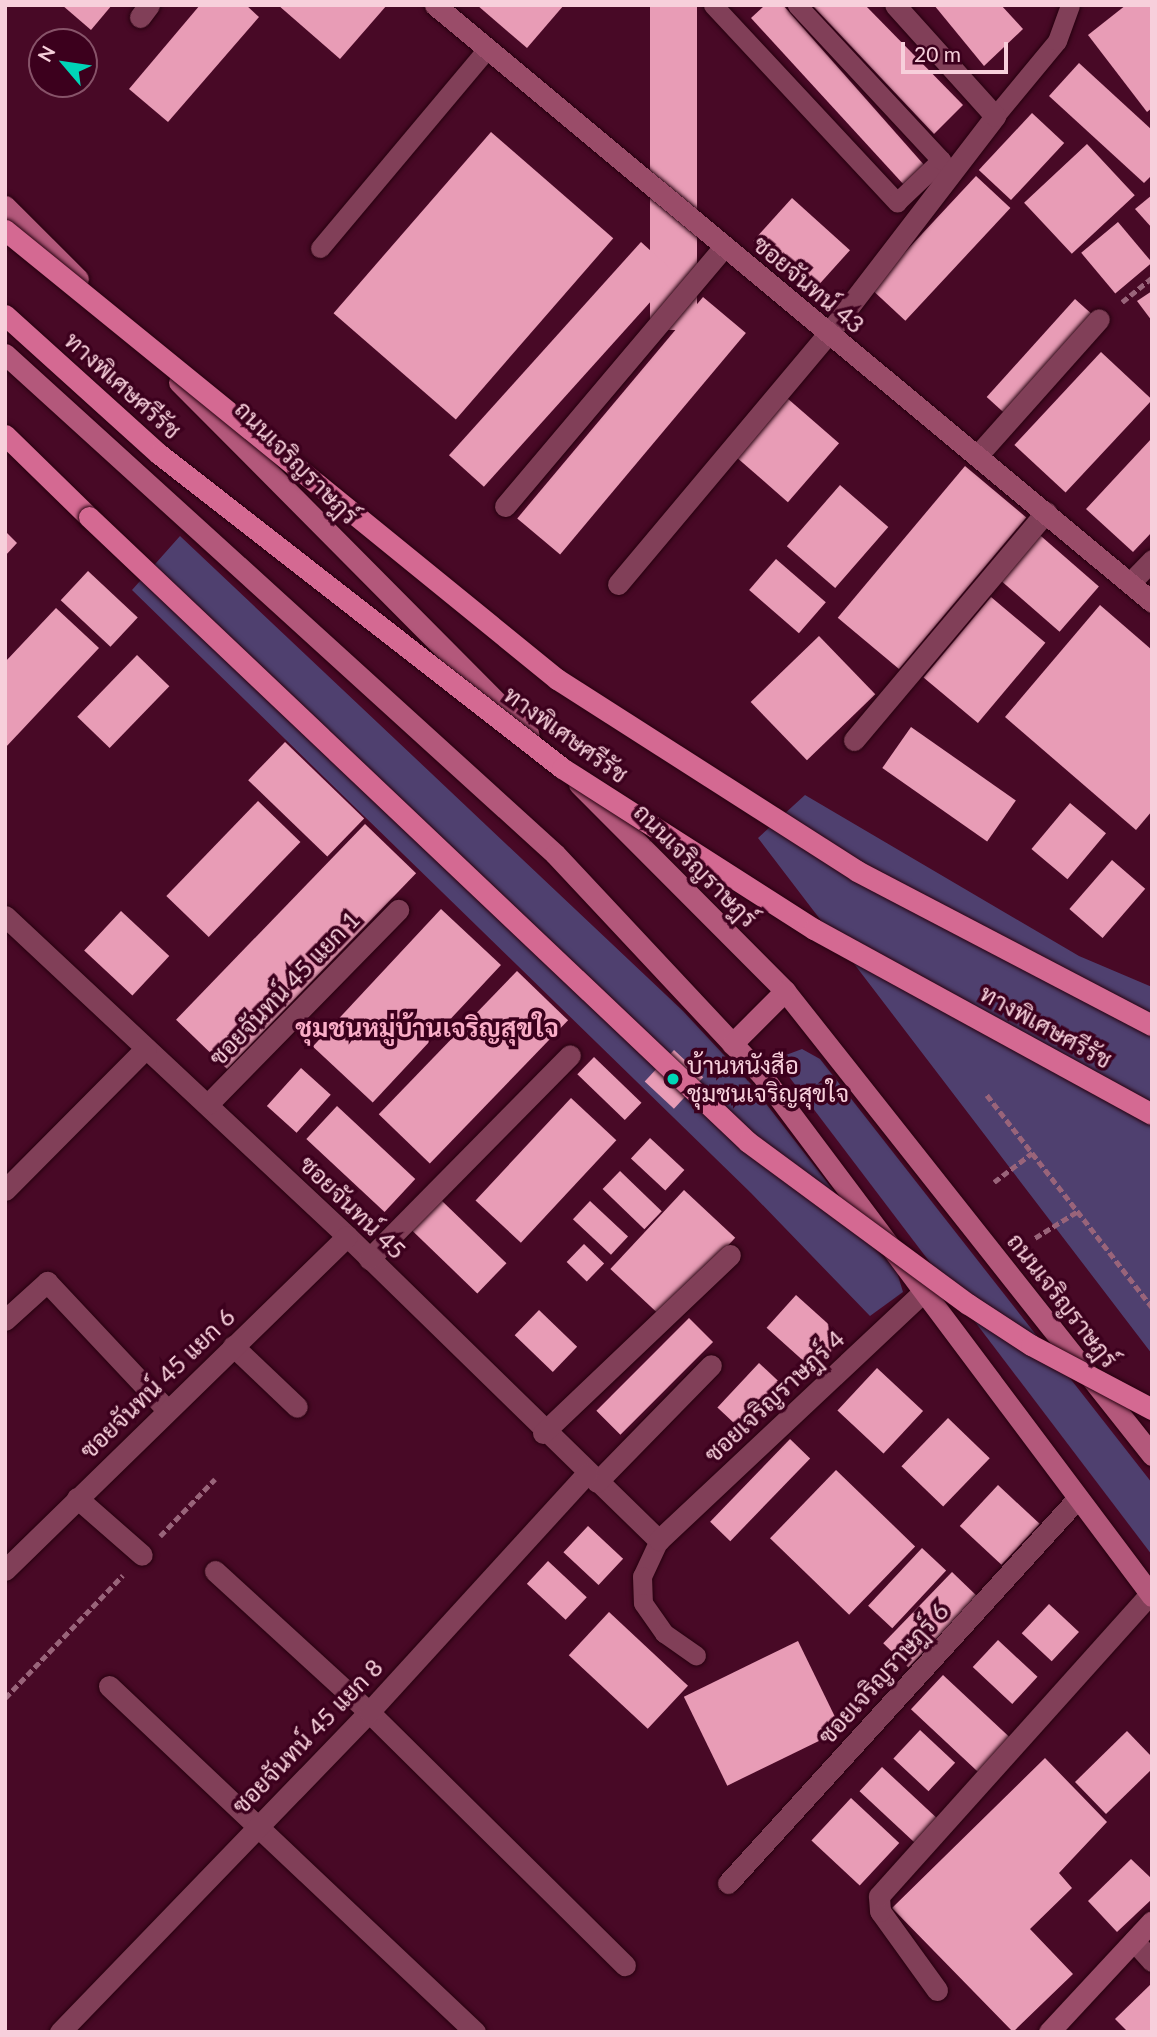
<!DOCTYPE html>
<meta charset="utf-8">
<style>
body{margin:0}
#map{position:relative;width:1157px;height:2037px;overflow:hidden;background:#480926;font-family:Lato,Sarabun,sans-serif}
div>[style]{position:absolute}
.green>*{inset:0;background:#4f406f}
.building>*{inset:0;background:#e89cb6;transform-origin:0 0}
.path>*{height:4.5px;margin-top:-2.25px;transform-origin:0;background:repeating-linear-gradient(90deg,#99647a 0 7px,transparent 0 10.5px)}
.roads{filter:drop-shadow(0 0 2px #26000f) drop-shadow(0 0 2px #26000f)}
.lane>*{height:19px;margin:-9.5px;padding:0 9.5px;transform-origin:9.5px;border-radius:9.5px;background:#813f58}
.street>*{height:21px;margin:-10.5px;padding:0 10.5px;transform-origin:10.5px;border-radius:10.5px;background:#813f58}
.secondary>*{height:21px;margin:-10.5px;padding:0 10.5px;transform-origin:10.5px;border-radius:10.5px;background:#9a4c69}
.primary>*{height:21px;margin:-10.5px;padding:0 10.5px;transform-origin:10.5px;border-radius:10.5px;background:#b3587b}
.highway>*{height:21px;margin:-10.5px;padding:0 10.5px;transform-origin:10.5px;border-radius:10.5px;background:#d46992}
.bridges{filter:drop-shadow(0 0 2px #26000f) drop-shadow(0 0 2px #26000f)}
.highway-bridge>*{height:21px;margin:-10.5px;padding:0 10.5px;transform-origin:10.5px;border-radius:10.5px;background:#d46992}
.dots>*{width:19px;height:19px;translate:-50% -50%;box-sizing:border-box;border:4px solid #3c001d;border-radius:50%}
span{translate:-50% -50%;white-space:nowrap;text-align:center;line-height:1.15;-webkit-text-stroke:7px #3c001d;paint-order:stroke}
.street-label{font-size:24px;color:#f7cfdb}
.poi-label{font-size:24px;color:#f7cfdb}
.left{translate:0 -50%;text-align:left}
.neighbourhood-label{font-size:26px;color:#faadc7;font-weight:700}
.frame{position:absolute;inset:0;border:7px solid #f7cfdb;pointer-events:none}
.north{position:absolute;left:28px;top:28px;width:70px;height:70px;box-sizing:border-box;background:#3c001d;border:2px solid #875369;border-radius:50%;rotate:299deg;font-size:19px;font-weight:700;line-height:28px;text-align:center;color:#f7cfdb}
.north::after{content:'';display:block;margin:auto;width:24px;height:32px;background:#00d5b7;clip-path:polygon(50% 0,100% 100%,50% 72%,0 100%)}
.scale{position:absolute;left:901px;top:42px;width:107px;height:32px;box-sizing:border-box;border:4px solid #f7cfdb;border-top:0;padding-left:9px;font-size:21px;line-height:24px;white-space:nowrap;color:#f7cfdb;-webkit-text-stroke:5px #3c001d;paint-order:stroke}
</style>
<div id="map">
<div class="green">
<i style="clip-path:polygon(180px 536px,683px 1011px,750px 1083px,897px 1272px,903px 1292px,870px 1316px,751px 1193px,132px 590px)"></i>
<i style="clip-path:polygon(805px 795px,1079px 956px,1152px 987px,1152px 1354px,758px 838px)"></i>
<i style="clip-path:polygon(802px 1049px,820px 1059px,1152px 1483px,1152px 1555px,787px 1074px,786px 1055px)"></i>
</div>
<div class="building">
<i style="clip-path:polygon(62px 5px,112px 5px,91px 30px)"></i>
<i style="clip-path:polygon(200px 5px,246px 5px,259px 17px,168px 122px,129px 89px)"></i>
<i style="clip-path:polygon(278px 5px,387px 5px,340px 59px)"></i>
<i style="clip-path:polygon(477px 5px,564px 5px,527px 48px)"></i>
<i style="left:650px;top:5px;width:47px;height:325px"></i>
<i style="clip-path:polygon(765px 5px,783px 5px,925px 166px,905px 186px,751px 18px)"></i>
<i style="clip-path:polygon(812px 5px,865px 5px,963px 105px,934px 134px)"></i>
<i style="clip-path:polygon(934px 5px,1001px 5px,1023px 29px,984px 66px)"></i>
<i style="clip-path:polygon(1126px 5px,1152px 5px,1152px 108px,1147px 112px,1088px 35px)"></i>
<i style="clip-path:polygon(1079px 63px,1152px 130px,1152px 175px,1144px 183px,1049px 96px)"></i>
<i style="left:1032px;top:113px;width:44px;height:78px;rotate:43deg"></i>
<i style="left:491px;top:132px;width:162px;height:240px;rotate:41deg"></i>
<i style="left:1087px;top:144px;width:70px;height:86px;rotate:47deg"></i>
<i style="left:976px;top:176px;width:47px;height:154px;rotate:43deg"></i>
<i style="clip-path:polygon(1152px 195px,1152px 228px,1135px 209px)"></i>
<i style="left:792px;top:198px;width:78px;height:58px;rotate:42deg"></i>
<i style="left:1118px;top:222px;width:53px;height:48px;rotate:50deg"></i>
<i style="left:641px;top:242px;width:47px;height:287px;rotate:42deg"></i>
<i style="clip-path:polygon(1152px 291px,1152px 321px,1137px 301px)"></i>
<i style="left:703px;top:297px;width:56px;height:289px;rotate:40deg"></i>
<i style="left:1075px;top:299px;width:27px;height:132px;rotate:42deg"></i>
<i style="left:1101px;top:352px;width:70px;height:127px;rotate:43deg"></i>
<i style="left:787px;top:398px;width:69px;height:78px;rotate:41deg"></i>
<i style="clip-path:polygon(1152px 438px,1152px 532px,1133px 552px,1086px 509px)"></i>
<i style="left:965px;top:466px;width:80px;height:198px;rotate:40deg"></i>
<i style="left:840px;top:485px;width:64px;height:81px;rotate:41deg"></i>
<i style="left:1034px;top:530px;width:86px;height:60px;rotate:41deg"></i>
<i style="clip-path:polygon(5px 531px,17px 543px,5px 556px)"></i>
<i style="left:776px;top:559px;width:66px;height:41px;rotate:41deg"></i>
<i style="left:88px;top:571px;width:68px;height:40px;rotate:43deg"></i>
<i style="left:991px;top:597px;width:71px;height:105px;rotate:40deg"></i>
<i style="clip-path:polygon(1100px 605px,1152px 650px,1152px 811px,1136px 830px,1005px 717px)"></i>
<i style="clip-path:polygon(56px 608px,99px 648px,5px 748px,5px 662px)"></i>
<i style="left:819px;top:636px;width:81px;height:95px;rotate:46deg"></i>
<i style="left:137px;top:655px;width:45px;height:86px;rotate:44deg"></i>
<i style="left:911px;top:727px;width:128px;height:50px;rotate:35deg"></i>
<i style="left:285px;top:742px;width:110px;height:53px;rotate:44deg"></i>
<i style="left:258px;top:801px;width:59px;height:132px;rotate:44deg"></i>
<i style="left:1070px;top:803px;width:47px;height:60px;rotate:40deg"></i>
<i style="left:365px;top:824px;width:71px;height:272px;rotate:44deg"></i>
<i style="left:1112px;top:860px;width:44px;height:65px;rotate:41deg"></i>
<i style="left:441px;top:909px;width:82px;height:188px;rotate:43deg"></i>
<i style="left:121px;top:911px;width:66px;height:54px;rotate:43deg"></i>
<i style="left:517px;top:971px;width:71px;height:199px;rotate:44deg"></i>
<i style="left:674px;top:1050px;width:40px;height:43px;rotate:43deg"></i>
<i style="left:594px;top:1057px;width:66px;height:24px;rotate:44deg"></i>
<i style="left:301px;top:1068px;width:40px;height:51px;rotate:42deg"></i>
<i style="left:571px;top:1098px;width:62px;height:140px;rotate:43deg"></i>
<i style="left:337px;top:1106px;width:107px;height:45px;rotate:43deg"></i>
<i style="left:650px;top:1138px;width:47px;height:28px;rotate:43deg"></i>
<i style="left:620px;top:1171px;width:58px;height:25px;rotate:44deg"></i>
<i style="left:684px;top:1190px;width:70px;height:108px;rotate:43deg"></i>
<i style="left:441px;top:1200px;width:91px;height:42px;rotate:44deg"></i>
<i style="left:590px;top:1201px;width:52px;height:25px;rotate:43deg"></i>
<i style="left:584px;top:1244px;width:28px;height:25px;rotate:44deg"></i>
<i style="left:796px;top:1295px;width:64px;height:44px;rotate:42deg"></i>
<i style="left:539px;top:1310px;width:53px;height:35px;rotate:44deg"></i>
<i style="left:689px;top:1318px;width:34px;height:131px;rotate:45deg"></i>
<i style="left:759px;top:1363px;width:34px;height:61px;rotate:43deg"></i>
<i style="left:877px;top:1368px;width:63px;height:58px;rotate:43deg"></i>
<i style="left:948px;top:1418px;width:58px;height:67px;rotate:44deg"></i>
<i style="left:790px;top:1439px;width:28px;height:115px;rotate:44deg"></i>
<i style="left:836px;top:1470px;width:110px;height:95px;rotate:44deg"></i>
<i style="left:998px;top:1485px;width:57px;height:56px;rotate:43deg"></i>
<i style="left:588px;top:1526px;width:48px;height:36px;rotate:43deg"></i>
<i style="left:922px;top:1548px;width:33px;height:79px;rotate:43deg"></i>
<i style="left:548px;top:1561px;width:53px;height:31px;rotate:43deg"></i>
<i style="left:952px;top:1572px;width:35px;height:99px;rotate:44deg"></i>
<i style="left:1049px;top:1604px;width:41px;height:40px;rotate:43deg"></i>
<i style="left:609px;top:1612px;width:108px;height:59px;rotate:43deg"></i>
<i style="left:998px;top:1640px;width:54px;height:37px;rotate:43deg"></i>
<i style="left:798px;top:1641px;width:99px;height:127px;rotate:64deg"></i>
<i style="left:943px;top:1675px;width:93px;height:47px;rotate:43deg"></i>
<i style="left:920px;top:1730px;width:48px;height:39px;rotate:43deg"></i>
<i style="clip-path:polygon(1127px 1731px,1152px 1757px,1152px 1769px,1106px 1814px,1075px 1782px)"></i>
<i style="clip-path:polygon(1045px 1758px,1107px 1822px,1059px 1873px,1072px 1888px,1030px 1929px,1073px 1974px,1013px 2032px,892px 1908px)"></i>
<i style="left:882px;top:1767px;width:76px;height:33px;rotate:43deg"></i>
<i style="left:851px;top:1798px;width:66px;height:58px;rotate:43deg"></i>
<i style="clip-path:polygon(1131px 1859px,1152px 1879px,1152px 1899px,1117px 1932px,1088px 1901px)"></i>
<i style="clip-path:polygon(1152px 1983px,1152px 2032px,1128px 2032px,1115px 2019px)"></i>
</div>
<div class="path">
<i style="left:1122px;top:302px;width:38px;rotate:-39deg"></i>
<i style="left:987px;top:1095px;width:269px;rotate:52.1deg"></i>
<i style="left:994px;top:1182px;width:48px;rotate:-37.3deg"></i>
<i style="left:1035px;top:1238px;width:51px;rotate:-32.1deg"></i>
<i style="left:160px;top:1536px;width:79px;rotate:-46deg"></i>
<i style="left:5px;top:1698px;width:170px;rotate:-46.2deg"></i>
</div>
<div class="roads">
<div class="lane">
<i style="left:713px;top:5px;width:270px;rotate:47deg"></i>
<i style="left:897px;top:202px;width:61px;rotate:-43.7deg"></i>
<i style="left:941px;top:160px;width:212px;rotate:-132.9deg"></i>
<i style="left:995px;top:116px;width:97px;rotate:-50.4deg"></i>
<i style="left:1057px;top:41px;width:38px;rotate:-70deg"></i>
<i style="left:320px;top:248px;width:260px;rotate:-50deg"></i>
<i style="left:659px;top:1540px;width:40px;rotate:115deg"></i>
<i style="left:642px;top:1576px;width:27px;rotate:88deg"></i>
<i style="left:643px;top:1603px;width:37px;rotate:55deg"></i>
<i style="left:664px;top:1633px;width:39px;rotate:35deg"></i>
</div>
<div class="street">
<i style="left:140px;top:17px;width:15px;rotate:-53deg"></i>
<i style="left:977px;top:456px;width:183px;rotate:-48.3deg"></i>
<i style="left:505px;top:506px;width:339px;rotate:-49.8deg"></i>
<i style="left:1130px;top:583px;width:32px;rotate:-46deg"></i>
<i style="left:618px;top:584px;width:326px;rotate:-50deg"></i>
<i style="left:828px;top:334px;width:275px;rotate:-52.5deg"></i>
<i style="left:995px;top:116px;width:149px;rotate:-132deg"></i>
<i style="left:854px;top:740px;width:298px;rotate:-49.9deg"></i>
<i style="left:5px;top:916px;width:468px;rotate:43.1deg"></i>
<i style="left:347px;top:1236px;width:436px;rotate:44.3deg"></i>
<i style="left:659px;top:1540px;width:365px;rotate:-43.2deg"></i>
<i style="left:208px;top:1104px;width:272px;rotate:-45.6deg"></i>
<i style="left:5px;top:1190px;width:200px;rotate:-45.2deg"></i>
<i style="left:369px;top:1259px;width:286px;rotate:-45.4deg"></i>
<i style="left:5px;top:1320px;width:57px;rotate:-42.1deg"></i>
<i style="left:47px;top:1282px;width:175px;rotate:46.8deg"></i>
<i style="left:233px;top:1346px;width:88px;rotate:43.6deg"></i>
<i style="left:543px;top:1433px;width:258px;rotate:-43.6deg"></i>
<i style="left:597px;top:1482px;width:163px;rotate:-45.7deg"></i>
<i style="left:77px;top:1498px;width:86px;rotate:41.2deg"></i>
<i style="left:5px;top:1570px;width:478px;rotate:-44.3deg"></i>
<i style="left:215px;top:1571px;width:209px;rotate:42.5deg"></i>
<i style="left:369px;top:1712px;width:360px;rotate:44.7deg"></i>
<i style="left:109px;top:1686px;width:504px;rotate:43.39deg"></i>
<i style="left:728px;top:1883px;width:520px;rotate:-47.73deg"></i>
<i style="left:1134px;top:1941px;width:27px;rotate:48deg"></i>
<i style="left:937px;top:1990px;width:97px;rotate:-125.8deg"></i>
<i style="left:880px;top:1911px;width:15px;rotate:-94deg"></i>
<i style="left:879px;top:1896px;width:406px;rotate:-48.1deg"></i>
<i style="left:60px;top:2032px;width:445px;rotate:-46deg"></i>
<i style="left:369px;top:1712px;width:323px;rotate:-47.6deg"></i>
</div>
<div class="secondary">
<i style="left:435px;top:5px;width:933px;rotate:39.78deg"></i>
<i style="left:1049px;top:2032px;width:151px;rotate:-47.1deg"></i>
</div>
<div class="primary">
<i style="left:5px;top:206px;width:103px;rotate:45deg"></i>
<i style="left:5px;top:354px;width:743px;rotate:42.27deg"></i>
<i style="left:555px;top:854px;width:301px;rotate:46.9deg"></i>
<i style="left:761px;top:1074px;width:652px;rotate:53.17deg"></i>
<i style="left:179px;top:382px;width:496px;rotate:45.2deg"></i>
<i style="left:579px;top:784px;width:292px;rotate:45.1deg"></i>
<i style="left:785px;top:991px;width:592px;rotate:51.66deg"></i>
<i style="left:732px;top:1044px;width:75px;rotate:-45deg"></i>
</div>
<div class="highway">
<i style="left:5px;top:435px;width:117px;rotate:44.3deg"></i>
</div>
</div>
<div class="bridges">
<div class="highway-bridge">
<i style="left:5px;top:230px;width:712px;rotate:39.13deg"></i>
<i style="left:557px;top:679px;width:356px;rotate:32.6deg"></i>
<i style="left:857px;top:871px;width:333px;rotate:27.6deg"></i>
<i style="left:5px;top:315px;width:207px;rotate:42.1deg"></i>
<i style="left:159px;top:454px;width:511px;rotate:37.92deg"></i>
<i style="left:562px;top:768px;width:299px;rotate:32.6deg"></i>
<i style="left:814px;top:929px;width:385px;rotate:28.7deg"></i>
<i style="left:89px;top:517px;width:908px;rotate:43.48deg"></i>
<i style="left:748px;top:1142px;width:273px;rotate:36.4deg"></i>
<i style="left:968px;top:1304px;width:75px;rotate:33.1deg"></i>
<i style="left:1031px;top:1345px;width:137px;rotate:27.9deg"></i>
</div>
</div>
<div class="dots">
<i style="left:673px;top:1079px;background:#00d5b7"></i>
</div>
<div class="street-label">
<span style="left:809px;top:284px;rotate:40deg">ซอยจันทน์ 43</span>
<span style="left:123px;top:385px;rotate:42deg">ทางพิเศษศรีรัช</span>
<span style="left:297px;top:462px;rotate:45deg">ถนนเจริญราษฎร์</span>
<span style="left:566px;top:734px;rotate:36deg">ทางพิเศษศรีรัช</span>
<span style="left:696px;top:865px;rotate:45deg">ถนนเจริญราษฎร์</span>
<span style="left:284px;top:988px;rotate:-46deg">ซอยจันทน์ 45 แยก 1</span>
<span style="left:1046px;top:1026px;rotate:29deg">ทางพิเศษศรีรัช</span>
<span style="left:353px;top:1207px;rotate:44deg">ซอยจันทน์ 45</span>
<span style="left:1063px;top:1300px;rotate:52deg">ถนนเจริญราษฎร์</span>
<span style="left:157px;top:1383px;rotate:-44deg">ซอยจันทน์ 45 แยก 6</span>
<span style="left:774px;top:1396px;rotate:-43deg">ซอยเจริญราษฎร์ 4</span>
<span style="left:883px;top:1673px;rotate:-48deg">ซอยเจริญราษฎร์ 6</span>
<span style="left:307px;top:1736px;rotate:-46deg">ซอยจันทน์ 45 แยก 8</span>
</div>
<div class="poi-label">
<span class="left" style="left:687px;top:1079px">บ้านหนังสือ<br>ชุมชนเจริญสุขใจ</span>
</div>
<div class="neighbourhood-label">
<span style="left:427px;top:1028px">ชุมชนหมู่บ้านเจริญสุขใจ</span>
</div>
<div class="frame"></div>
<div class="north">N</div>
<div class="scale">20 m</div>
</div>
